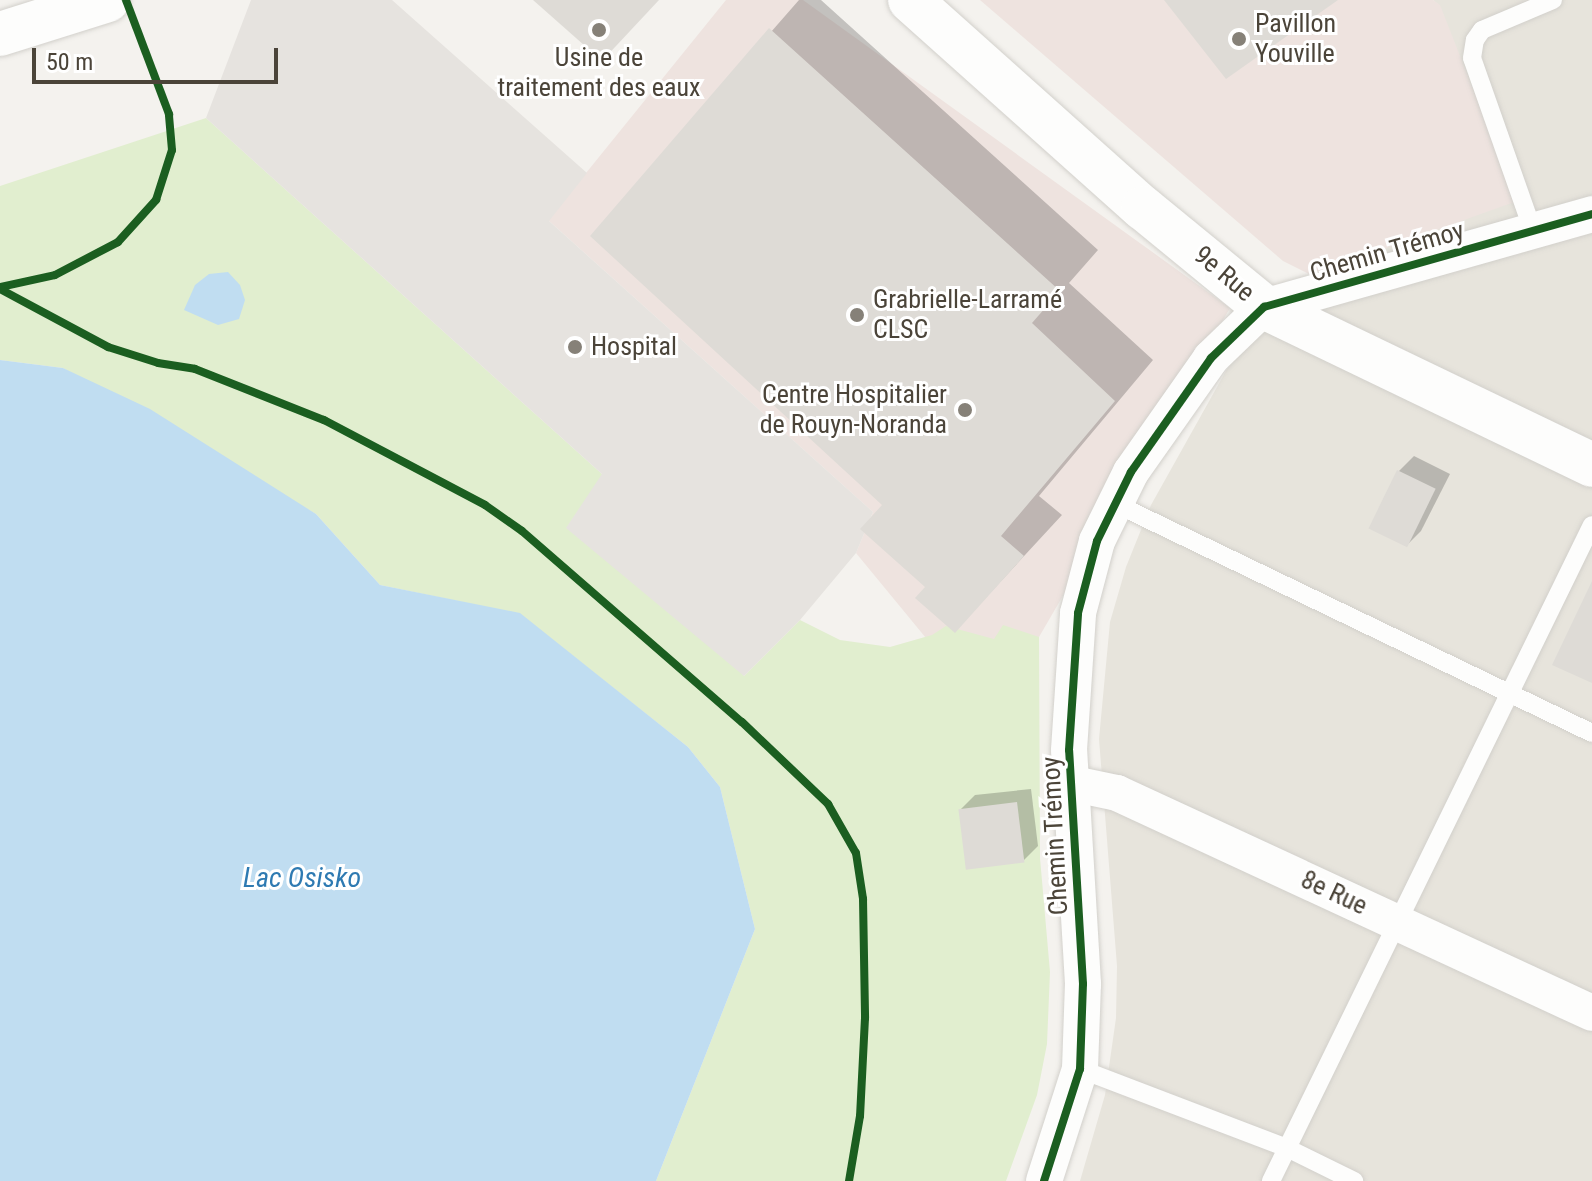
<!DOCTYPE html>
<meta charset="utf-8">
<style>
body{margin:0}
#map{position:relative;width:1592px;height:1181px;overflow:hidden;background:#f4f2ee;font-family:"Roboto Condensed",sans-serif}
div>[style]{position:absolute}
.residential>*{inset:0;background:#e7e4dc}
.medical>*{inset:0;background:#eee3df}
.green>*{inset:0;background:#e1eecf}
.parking>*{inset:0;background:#e6e3df}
.water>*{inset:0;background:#c0ddf1}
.shadow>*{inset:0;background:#0003}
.building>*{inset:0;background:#dedbd6;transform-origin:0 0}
.roads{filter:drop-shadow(0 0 2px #d2d0cb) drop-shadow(0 0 2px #d2d0cb)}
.service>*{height:18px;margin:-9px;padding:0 9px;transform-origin:9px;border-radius:9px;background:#fdfdfc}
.minor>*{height:36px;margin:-18px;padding:0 18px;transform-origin:18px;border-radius:18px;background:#fdfdfc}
.tertiary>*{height:44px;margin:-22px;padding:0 22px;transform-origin:22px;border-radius:22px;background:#fdfdfc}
.cycleway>*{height:8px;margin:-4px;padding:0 4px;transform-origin:4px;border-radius:4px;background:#1b5e20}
.dots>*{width:22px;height:22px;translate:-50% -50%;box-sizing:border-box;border:4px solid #fff;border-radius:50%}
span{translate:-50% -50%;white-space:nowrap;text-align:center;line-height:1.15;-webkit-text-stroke:6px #fff;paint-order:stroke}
.poi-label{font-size:26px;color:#4b4439}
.left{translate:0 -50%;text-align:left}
.right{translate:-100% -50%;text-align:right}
.street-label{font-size:26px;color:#4b4439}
.water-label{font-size:28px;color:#2e7ab2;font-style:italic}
.scale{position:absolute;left:32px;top:48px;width:246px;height:36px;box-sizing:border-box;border:4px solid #4b4439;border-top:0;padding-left:10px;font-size:24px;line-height:28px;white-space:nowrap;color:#4b4439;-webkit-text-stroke:6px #fff;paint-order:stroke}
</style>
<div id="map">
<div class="residential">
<i style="clip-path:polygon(1433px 0,1592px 0,1592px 1181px,1080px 1181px,1105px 1095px,1116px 1018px,1117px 966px,1099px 739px,1110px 622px,1126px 567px,1151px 505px,1236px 353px,1311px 275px,1440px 6px)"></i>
</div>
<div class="medical">
<i style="clip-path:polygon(726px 0,803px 0,1230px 308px,1039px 637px,935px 649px,856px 553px,873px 512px,548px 220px)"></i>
<i style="clip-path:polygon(980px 0,1433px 0,1440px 5px,1517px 201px,1311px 275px,1283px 261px)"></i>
</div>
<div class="green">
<i style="clip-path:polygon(206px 118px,602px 474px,744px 676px,800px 620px,840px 640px,890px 647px,932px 635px,946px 626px,994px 639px,1003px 625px,1039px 637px,1040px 858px,1050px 972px,1047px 1044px,1037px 1095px,1006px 1181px,656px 1181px,755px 929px,720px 787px,688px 747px,520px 614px,380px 585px,316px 514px,63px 368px,0 360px,0 186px)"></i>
</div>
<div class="parking">
<i style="clip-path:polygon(251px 0,392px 0,587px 173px,549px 221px,873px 512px,856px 553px,800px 620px,744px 676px,566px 528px,602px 474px,206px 118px)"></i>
</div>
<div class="water">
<i style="clip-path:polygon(228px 272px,240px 285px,245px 300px,239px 319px,218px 325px,184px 310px,195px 285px,209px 274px)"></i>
<i style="clip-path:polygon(0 360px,63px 368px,150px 409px,316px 514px,380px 585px,520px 613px,688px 747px,720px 787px,755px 929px,656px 1181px,0 1181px)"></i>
</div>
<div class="shadow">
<i style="clip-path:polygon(799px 0,821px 0,1098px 250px,1069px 283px,1153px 360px,1039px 496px,1062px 515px,955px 631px,885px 505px,592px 236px)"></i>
<i style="clip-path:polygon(1414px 456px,1450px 474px,1421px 531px,1406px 546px,1371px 527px,1399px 471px)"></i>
<i style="clip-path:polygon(1031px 789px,1038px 846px,1023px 861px,960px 810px,975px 795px)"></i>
</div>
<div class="building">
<i style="clip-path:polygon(533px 0,659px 0,602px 61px)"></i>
<i style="clip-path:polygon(1164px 0,1338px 0,1226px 79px)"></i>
<i style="clip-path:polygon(769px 28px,1060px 291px,1032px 323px,1115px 401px,1001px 536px,1024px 556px,955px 633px,915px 598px,925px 587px,860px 529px,882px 505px,590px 236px)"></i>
<i style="left:1397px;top:470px;width:43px;height:65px;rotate:26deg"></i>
<i style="clip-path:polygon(1592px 581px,1592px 683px,1552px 665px)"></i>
<i style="left:1017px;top:802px;width:61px;height:59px;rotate:83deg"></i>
</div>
<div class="roads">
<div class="service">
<i style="left:1533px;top:231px;width:183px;rotate:-109.4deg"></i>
<i style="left:1472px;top:58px;width:18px;rotate:-81deg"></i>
<i style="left:1475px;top:40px;width:12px;rotate:-55deg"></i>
<i style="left:1482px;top:30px;width:77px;rotate:-22.9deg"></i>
<i style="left:1114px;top:503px;width:530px;rotate:25.7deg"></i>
<i style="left:1080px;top:1069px;width:222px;rotate:20.9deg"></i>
<i style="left:1287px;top:1148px;width:75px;rotate:26.2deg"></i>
<i style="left:1271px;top:1181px;width:730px;rotate:-63.93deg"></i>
</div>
<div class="minor">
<i style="left:1074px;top:784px;width:44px;rotate:11.8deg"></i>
<i style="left:1117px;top:793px;width:523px;rotate:24.85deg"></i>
<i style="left:1044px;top:1181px;width:118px;rotate:-72.2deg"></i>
<i style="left:1080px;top:1069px;width:85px;rotate:-88deg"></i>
<i style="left:1083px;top:984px;width:234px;rotate:-93.4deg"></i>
<i style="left:1069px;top:750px;width:137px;rotate:-86.2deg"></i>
<i style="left:1078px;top:613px;width:74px;rotate:-75.2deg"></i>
<i style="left:1097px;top:541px;width:77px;rotate:-63.8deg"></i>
<i style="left:1131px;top:472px;width:139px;rotate:-54.9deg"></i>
<i style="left:1211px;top:358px;width:74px;rotate:-43.9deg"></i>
<i style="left:1264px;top:307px;width:341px;rotate:-15.8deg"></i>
</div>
<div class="tertiary">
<i style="left:910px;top:0;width:312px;rotate:41.8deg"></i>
<i style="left:1143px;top:208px;width:156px;rotate:39.3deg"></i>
<i style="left:1264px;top:307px;width:364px;rotate:25.7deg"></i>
<i style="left:0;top:34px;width:113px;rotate:-17.5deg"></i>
</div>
</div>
<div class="cycleway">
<i style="left:0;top:287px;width:56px;rotate:-12.3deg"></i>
<i style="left:55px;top:275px;width:71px;rotate:-27.6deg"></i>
<i style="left:118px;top:242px;width:57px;rotate:-47.9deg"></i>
<i style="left:156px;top:200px;width:52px;rotate:-72.3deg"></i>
<i style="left:172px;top:150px;width:36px;rotate:-95deg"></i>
<i style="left:169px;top:114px;width:122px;rotate:-110.7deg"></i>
<i style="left:0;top:289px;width:123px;rotate:28.2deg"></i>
<i style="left:108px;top:347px;width:52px;rotate:17.7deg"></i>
<i style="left:158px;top:363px;width:37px;rotate:9deg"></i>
<i style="left:195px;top:369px;width:139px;rotate:21.6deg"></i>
<i style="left:324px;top:420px;width:182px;rotate:27.8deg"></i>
<i style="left:485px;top:505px;width:45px;rotate:35.1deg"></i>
<i style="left:522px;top:531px;width:291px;rotate:41deg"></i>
<i style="left:742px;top:722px;width:119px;rotate:43.6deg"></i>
<i style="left:828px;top:804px;width:56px;rotate:60.3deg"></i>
<i style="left:856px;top:853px;width:47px;rotate:81.3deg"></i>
<i style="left:863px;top:899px;width:119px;rotate:89deg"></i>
<i style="left:865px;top:1018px;width:98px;rotate:92.9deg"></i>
<i style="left:860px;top:1116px;width:66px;rotate:99.6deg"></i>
<i style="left:1044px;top:1181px;width:118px;rotate:-72.2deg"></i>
<i style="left:1080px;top:1069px;width:85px;rotate:-88deg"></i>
<i style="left:1083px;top:984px;width:234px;rotate:-93.4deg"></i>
<i style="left:1069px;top:750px;width:137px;rotate:-86.2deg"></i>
<i style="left:1078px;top:613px;width:74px;rotate:-75.2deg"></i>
<i style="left:1097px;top:541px;width:77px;rotate:-63.8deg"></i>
<i style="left:1131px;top:472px;width:139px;rotate:-54.9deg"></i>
<i style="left:1211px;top:358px;width:74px;rotate:-43.9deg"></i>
<i style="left:1264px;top:307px;width:341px;rotate:-15.8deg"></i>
</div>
<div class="dots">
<i style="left:599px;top:30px;background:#868178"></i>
<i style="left:1239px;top:39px;background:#868178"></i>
<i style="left:857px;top:315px;background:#868178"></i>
<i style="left:575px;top:347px;background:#868178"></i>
<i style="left:965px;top:410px;background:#868178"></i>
</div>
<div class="poi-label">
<span class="left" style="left:1255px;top:39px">Pavillon<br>Youville</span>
<span style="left:599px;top:73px">Usine de<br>traitement des eaux</span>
<span class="left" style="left:873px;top:315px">Grabrielle-Larramé<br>CLSC</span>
<span class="left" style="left:591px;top:347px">Hospital</span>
<span class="right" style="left:947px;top:410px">Centre Hospitalier<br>de Rouyn-Noranda</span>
</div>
<div class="street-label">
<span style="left:1387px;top:252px;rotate:-16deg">Chemin Trémoy</span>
<span style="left:1224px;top:274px;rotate:40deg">9e Rue</span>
<span style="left:1055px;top:836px;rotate:-93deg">Chemin Trémoy</span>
<span style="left:1334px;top:893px;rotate:25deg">8e Rue</span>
</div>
<div class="water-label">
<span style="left:302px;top:878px">Lac Osisko</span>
</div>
<div class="scale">50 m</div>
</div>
